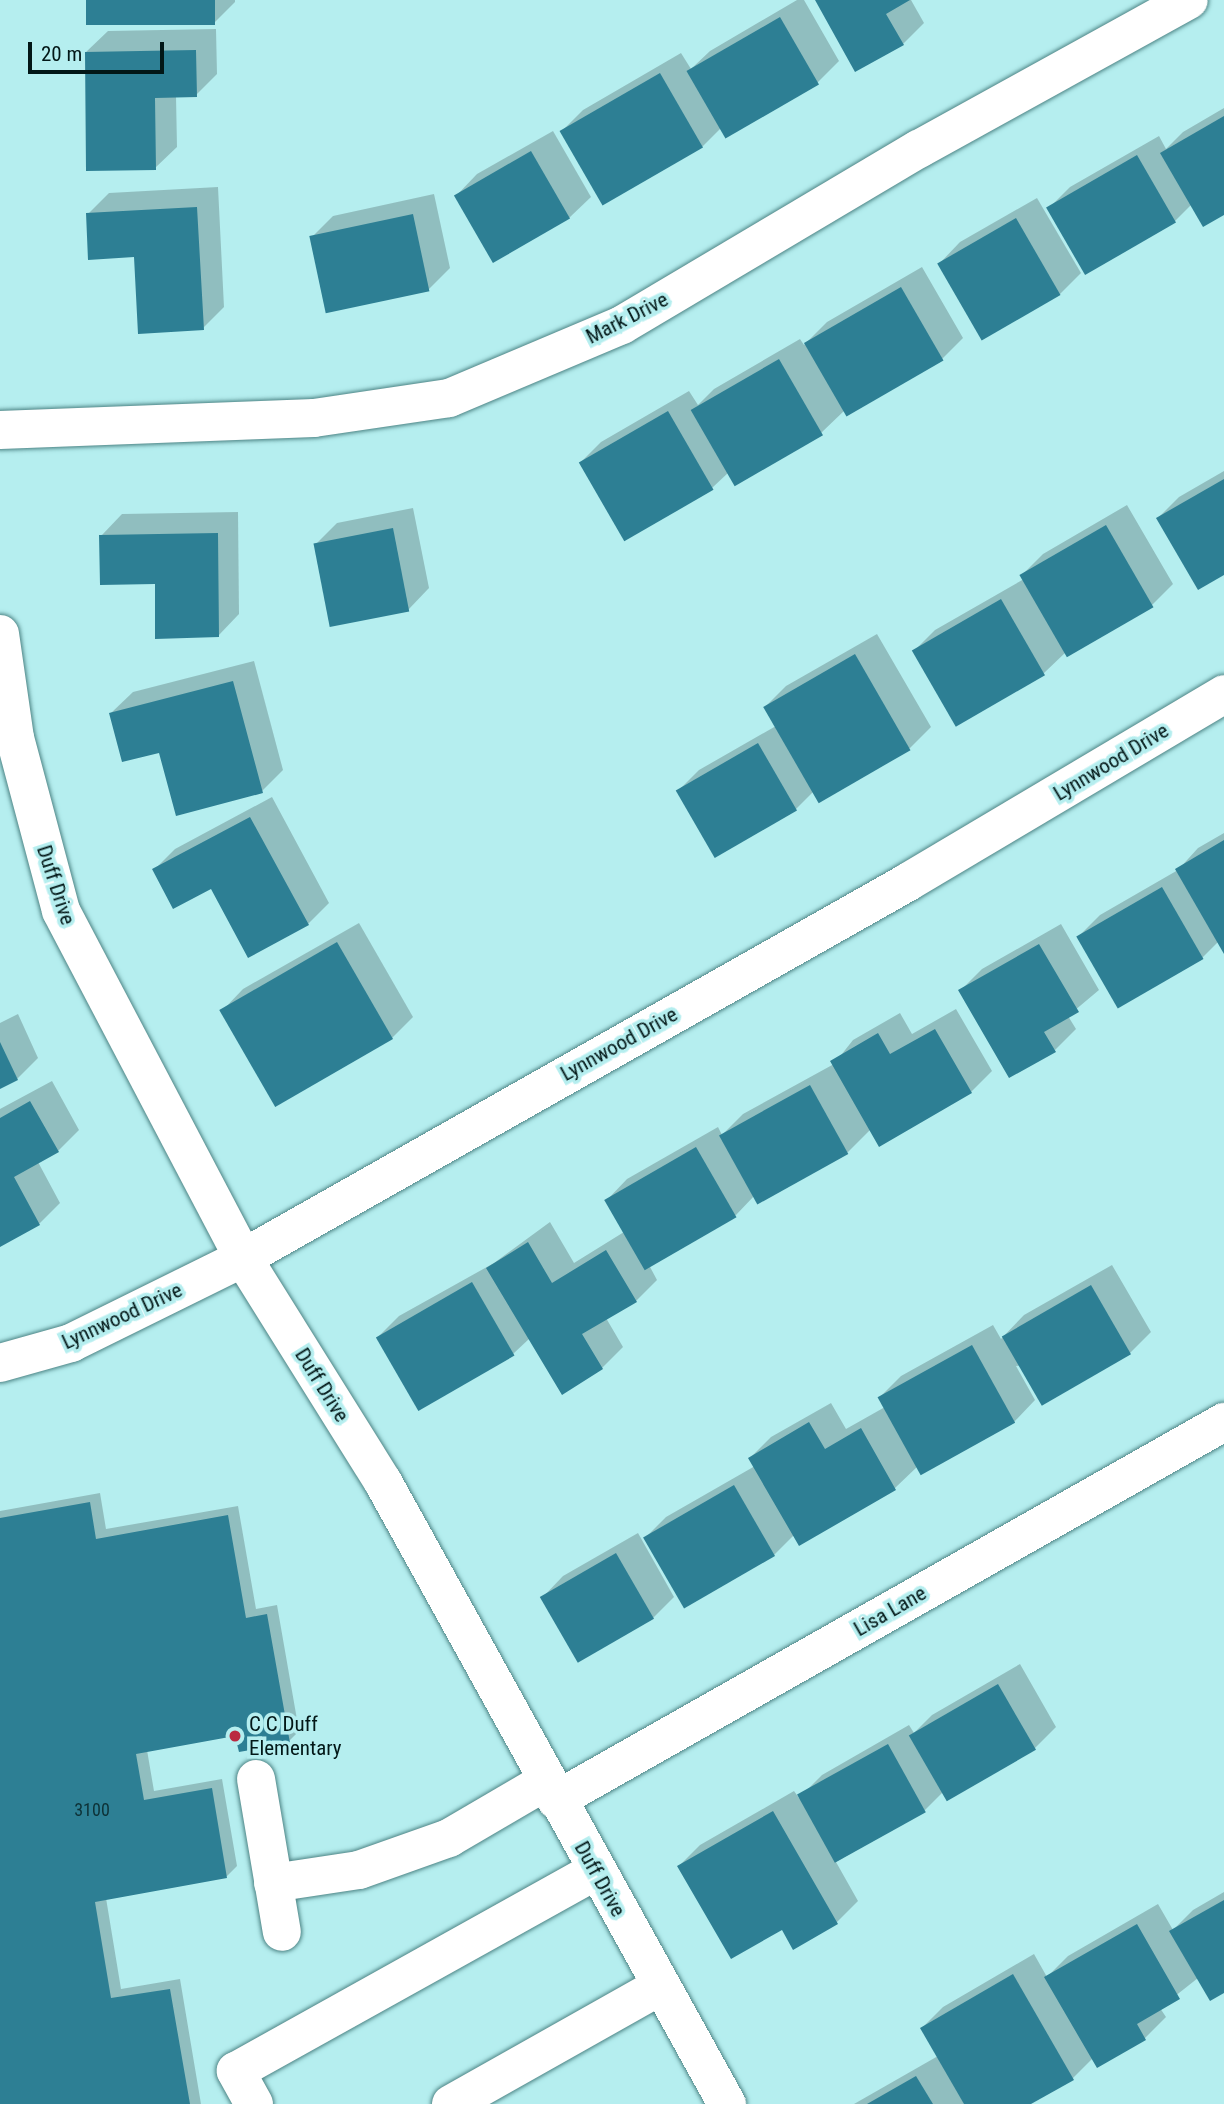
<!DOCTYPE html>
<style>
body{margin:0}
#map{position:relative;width:1224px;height:2104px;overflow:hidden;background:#b5eeef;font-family:"Roboto Condensed",sans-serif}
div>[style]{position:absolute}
.shadow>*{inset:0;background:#0003}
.building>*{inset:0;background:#2d7f94;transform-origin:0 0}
.roads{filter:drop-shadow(0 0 2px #4d8485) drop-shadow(0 0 2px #4d8485)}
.minor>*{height:38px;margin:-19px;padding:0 19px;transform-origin:19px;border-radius:19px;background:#fff}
.dots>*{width:19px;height:19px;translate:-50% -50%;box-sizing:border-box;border:4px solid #b5eeef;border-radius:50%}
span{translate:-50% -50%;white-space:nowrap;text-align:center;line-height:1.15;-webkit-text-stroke:7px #b5eeef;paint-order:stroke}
.number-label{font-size:18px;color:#0d3136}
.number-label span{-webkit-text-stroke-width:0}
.street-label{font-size:21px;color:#021717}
.poi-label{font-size:21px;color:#021717}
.left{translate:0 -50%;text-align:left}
.scale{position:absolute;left:28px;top:42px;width:136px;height:32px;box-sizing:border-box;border:4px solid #021717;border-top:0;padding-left:9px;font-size:21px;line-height:24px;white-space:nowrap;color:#021717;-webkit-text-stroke:5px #b5eeef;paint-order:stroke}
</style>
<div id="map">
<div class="shadow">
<i style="clip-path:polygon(88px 0,235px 0,235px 2px,214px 23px)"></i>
<i style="clip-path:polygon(797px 0,804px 0,839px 61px,818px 82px,721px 128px,702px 147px,562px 131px,583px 110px,681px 53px,691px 69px,710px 51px)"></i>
<i style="clip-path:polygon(817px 0,911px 0,924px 23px,903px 44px)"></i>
<i style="clip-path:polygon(216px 29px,217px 74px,196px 95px,176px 96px,177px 147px,155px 168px,86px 52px,108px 31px)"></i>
<i style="clip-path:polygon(1224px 108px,1224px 213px,1191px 205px,1175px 221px,1086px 273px,1049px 208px,1070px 187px,1159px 136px,1166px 149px,1183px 132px)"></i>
<i style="clip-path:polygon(553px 131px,591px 197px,569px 218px,494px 261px,456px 196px,477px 174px)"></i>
<i style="clip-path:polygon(218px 187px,224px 307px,203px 328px,135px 255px,88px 214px,109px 193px)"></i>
<i style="clip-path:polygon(434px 194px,450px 268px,429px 289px,312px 237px,333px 216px)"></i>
<i style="clip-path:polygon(1037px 198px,1081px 273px,1060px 294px,939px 264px,960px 242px)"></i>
<i style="clip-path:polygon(922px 267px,963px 338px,942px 359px,847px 414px,845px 410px,821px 433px,729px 472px,712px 488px,624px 539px,580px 463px,601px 442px,689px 391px,698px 405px,714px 389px,800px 339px,804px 345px,827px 322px)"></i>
<i style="clip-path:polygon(1224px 471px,1224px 573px,1158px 518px,1179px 497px)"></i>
<i style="clip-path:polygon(1127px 505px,1173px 584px,1152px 605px,1066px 652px,1044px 673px,914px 651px,935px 630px,1024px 579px,1022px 575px,1043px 554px)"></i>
<i style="clip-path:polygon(413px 508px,429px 588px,408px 610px,316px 544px,337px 523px)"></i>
<i style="clip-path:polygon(238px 512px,239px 614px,218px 636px,101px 536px,122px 514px)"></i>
<i style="clip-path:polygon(877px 634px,931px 727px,910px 748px,814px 791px,796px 809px,678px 791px,699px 770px,776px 726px,765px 707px,786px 686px)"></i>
<i style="clip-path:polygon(254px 661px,283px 770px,262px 791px,161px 751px,111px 713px,133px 692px)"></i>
<i style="clip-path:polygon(272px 797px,329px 903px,308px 924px,212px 886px,154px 870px,175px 849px)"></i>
<i style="clip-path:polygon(1224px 833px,1224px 950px,1219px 941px,1202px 958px,1079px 936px,1100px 915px,1178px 870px,1198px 848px)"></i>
<i style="clip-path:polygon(359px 923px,413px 1017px,392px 1038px,222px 1011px,243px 989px)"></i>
<i style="clip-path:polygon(1061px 924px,1099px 990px,1068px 1016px,1076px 1029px,1055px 1050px,961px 990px,982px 969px)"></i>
<i style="clip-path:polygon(956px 1009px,992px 1071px,971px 1092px,871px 1129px,848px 1152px,755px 1195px,736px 1215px,649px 1265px,657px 1280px,636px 1301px,606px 1318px,623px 1347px,602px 1368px,530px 1338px,513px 1354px,378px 1337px,399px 1316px,494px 1263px,550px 1222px,574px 1263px,624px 1232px,606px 1201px,627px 1179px,718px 1127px,722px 1135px,743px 1114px,834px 1064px,853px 1040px,900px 1013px,912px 1034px)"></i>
<i style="clip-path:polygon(18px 1014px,38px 1058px,17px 1079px,0 1087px,0 1023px)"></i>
<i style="clip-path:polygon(52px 1081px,79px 1130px,58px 1151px,38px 1162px,60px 1203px,39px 1224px,0 1245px,0 1109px)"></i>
<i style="clip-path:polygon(1112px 1265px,1151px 1332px,1130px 1353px,1016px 1366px,1035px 1400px,1014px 1422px,922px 1473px,918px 1466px,895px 1488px,800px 1544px,794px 1535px,774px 1555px,645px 1538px,666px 1517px,755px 1466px,750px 1458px,771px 1437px,831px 1403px,846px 1429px,885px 1407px,879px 1398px,901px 1376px,993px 1325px,1001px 1339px,1024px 1315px)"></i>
<i style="clip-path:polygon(100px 1493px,106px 1529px,238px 1506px,256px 1609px,277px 1605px,299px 1731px,289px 1741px,237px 1734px,147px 1750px,154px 1791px,222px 1779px,237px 1866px,227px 1876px,106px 1898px,121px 1989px,180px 1979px,201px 2104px,0 2104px,0 1511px)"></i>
<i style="clip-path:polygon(638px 1533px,674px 1597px,653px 1618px,542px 1598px,563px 1576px)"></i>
<i style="clip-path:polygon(1020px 1664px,1056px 1727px,1035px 1748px,947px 1799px,943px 1792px,925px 1810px,836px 1862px,858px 1901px,837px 1922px,794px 1948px,782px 1928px,679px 1866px,700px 1845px,794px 1791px,799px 1798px,822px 1775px,909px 1725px,914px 1733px,932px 1715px)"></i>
<i style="clip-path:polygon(1224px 1892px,1224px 1991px,1198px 1978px,1160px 2008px,1166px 2017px,1145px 2038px,1093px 2058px,1073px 2078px,1028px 2104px,854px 2104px,938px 2056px,922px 2028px,943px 2007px,1034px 1954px,1047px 1977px,1068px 1956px,1158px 1904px,1173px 1930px,1193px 1910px)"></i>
</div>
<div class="building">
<i style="left:86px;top:0;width:129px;height:25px"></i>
<i style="clip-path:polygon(815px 0,910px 0,886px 14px,904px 45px,855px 72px)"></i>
<i style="left:780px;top:17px;width:78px;height:108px;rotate:60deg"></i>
<i style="clip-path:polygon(196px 50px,197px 97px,155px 98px,156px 170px,86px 171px,85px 52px)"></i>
<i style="left:660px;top:73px;width:86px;height:116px;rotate:60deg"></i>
<i style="clip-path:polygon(1224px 116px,1224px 215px,1203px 227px,1160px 153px)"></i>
<i style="left:531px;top:151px;width:78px;height:89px;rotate:60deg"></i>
<i style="left:1137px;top:155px;width:78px;height:105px;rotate:60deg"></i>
<i style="clip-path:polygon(197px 207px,204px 330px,138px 334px,134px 257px,88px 260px,86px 213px)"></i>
<i style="left:413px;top:214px;width:79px;height:106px;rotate:78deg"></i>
<i style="left:1016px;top:218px;width:89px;height:91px;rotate:60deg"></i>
<i style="left:901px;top:287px;width:85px;height:112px;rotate:60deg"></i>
<i style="left:779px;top:359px;width:88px;height:102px;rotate:60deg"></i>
<i style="left:668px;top:411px;width:91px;height:103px;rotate:60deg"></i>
<i style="clip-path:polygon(1224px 479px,1224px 575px,1198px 590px,1156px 518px)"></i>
<i style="left:1106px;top:525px;width:95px;height:100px;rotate:60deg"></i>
<i style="left:393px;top:528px;width:85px;height:81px;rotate:79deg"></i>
<i style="clip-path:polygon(218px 533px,219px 637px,155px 639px,155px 584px,100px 585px,99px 535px)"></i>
<i style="left:1001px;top:599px;width:88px;height:103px;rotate:60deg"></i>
<i style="left:855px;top:654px;width:111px;height:106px;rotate:60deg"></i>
<i style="clip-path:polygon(233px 681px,263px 793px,176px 816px,159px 753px,122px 762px,109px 713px)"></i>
<i style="left:758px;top:743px;width:78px;height:95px;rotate:60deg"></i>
<i style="clip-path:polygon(250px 817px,309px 925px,248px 958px,211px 889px,173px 909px,152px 869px)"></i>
<i style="clip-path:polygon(1224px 840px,1224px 954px,1175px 869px)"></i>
<i style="left:1162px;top:887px;width:83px;height:99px;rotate:60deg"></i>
<i style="left:337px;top:942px;width:112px;height:136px;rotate:60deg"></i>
<i style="clip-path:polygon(1039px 944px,1079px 1012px,1044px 1032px,1056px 1052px,1009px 1078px,958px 990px)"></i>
<i style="clip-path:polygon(935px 1029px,972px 1093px,879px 1147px,830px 1061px,878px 1033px,890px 1054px)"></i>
<i style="clip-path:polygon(0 1042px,18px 1080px,0 1089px)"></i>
<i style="left:810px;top:1085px;width:79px;height:104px;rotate:61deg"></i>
<i style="clip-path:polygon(30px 1101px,59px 1152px,14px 1177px,40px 1225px,0 1247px,0 1118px)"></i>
<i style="left:696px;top:1147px;width:81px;height:106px;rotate:60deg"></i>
<i style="clip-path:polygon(528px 1242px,552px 1283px,606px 1250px,637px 1302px,582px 1334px,603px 1369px,562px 1395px,486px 1268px)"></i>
<i style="left:472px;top:1282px;width:85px;height:111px;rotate:60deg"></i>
<i style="left:1091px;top:1285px;width:80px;height:103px;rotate:60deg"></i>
<i style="left:972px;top:1345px;width:89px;height:108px;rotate:61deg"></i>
<i style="clip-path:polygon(809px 1422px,825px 1449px,861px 1428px,896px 1490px,799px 1546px,748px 1458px)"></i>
<i style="left:734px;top:1485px;width:82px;height:105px;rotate:60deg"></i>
<i style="clip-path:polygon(90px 1502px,96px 1539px,228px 1515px,246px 1618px,267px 1614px,290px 1743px,239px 1752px,235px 1736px,136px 1754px,144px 1800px,212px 1788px,227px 1878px,95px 1902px,111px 1998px,170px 1989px,190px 2104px,0 2104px,0 1518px)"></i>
<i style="left:616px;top:1553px;width:76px;height:88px;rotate:60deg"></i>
<i style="left:998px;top:1684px;width:76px;height:103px;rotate:60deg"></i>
<i style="left:888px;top:1744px;width:78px;height:104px;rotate:61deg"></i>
<i style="clip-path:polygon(773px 1811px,838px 1924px,793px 1950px,782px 1930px,731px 1959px,677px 1866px)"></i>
<i style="clip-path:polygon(1224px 1900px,1224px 1993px,1210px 2001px,1169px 1931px)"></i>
<i style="clip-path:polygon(1137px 1924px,1180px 1999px,1137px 2024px,1146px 2040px,1097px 2068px,1044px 1977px)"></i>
<i style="clip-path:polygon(1013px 1974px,1074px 2080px,1031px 2104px,964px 2104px,920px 2028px)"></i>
<i style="clip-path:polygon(916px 2076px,933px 2104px,867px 2104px)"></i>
</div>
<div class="roads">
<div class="minor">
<i style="left:0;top:430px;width:314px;rotate:-2.2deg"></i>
<i style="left:314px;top:418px;width:136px;rotate:-8.4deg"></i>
<i style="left:449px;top:398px;width:188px;rotate:-22.9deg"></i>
<i style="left:622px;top:325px;width:345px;rotate:-30.7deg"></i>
<i style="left:919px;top:149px;width:308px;rotate:-28.9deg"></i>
<i style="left:0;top:634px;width:105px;rotate:81.8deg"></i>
<i style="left:15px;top:738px;width:179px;rotate:75.1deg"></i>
<i style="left:61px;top:911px;width:392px;rotate:62.3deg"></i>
<i style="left:243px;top:1258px;width:264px;rotate:58deg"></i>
<i style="left:383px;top:1482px;width:711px;rotate:61.06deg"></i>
<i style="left:0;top:1363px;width:74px;rotate:-15.7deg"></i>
<i style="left:71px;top:1343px;width:192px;rotate:-26.3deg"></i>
<i style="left:243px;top:1258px;width:764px;rotate:-29.48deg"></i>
<i style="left:908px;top:882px;width:368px;rotate:-30.7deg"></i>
<i style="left:256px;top:1779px;width:155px;rotate:80.4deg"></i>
<i style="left:556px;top:1800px;width:768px;rotate:-29.5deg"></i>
<i style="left:273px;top:1883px;width:87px;rotate:-8.6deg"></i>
<i style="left:359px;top:1870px;width:96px;rotate:-19.6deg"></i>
<i style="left:449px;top:1838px;width:111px;rotate:-30.3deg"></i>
<i style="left:254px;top:2104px;width:38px;rotate:-119deg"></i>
<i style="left:236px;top:2071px;width:411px;rotate:-29.1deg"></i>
<i style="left:451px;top:2104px;width:240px;rotate:-29.4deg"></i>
</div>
</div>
<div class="dots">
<i style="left:235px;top:1736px;background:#ba2941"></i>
</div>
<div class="number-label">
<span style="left:92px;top:1810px">3100</span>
</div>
<div class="street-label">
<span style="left:627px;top:318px;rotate:-27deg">Mark Drive</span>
<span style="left:1111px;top:762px;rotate:-31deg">Lynnwood Drive</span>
<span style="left:56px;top:885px;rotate:72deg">Duff Drive</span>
<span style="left:619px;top:1044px;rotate:-29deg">Lynnwood Drive</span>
<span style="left:122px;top:1316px;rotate:-25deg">Lynnwood Drive</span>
<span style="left:322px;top:1385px;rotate:58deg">Duff Drive</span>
<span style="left:890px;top:1611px;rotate:-30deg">Lisa Lane</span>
<span style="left:600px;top:1879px;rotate:61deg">Duff Drive</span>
</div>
<div class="poi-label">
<span class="left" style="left:249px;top:1736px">C C Duff<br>Elementary</span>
</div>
<div class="scale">20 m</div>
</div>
